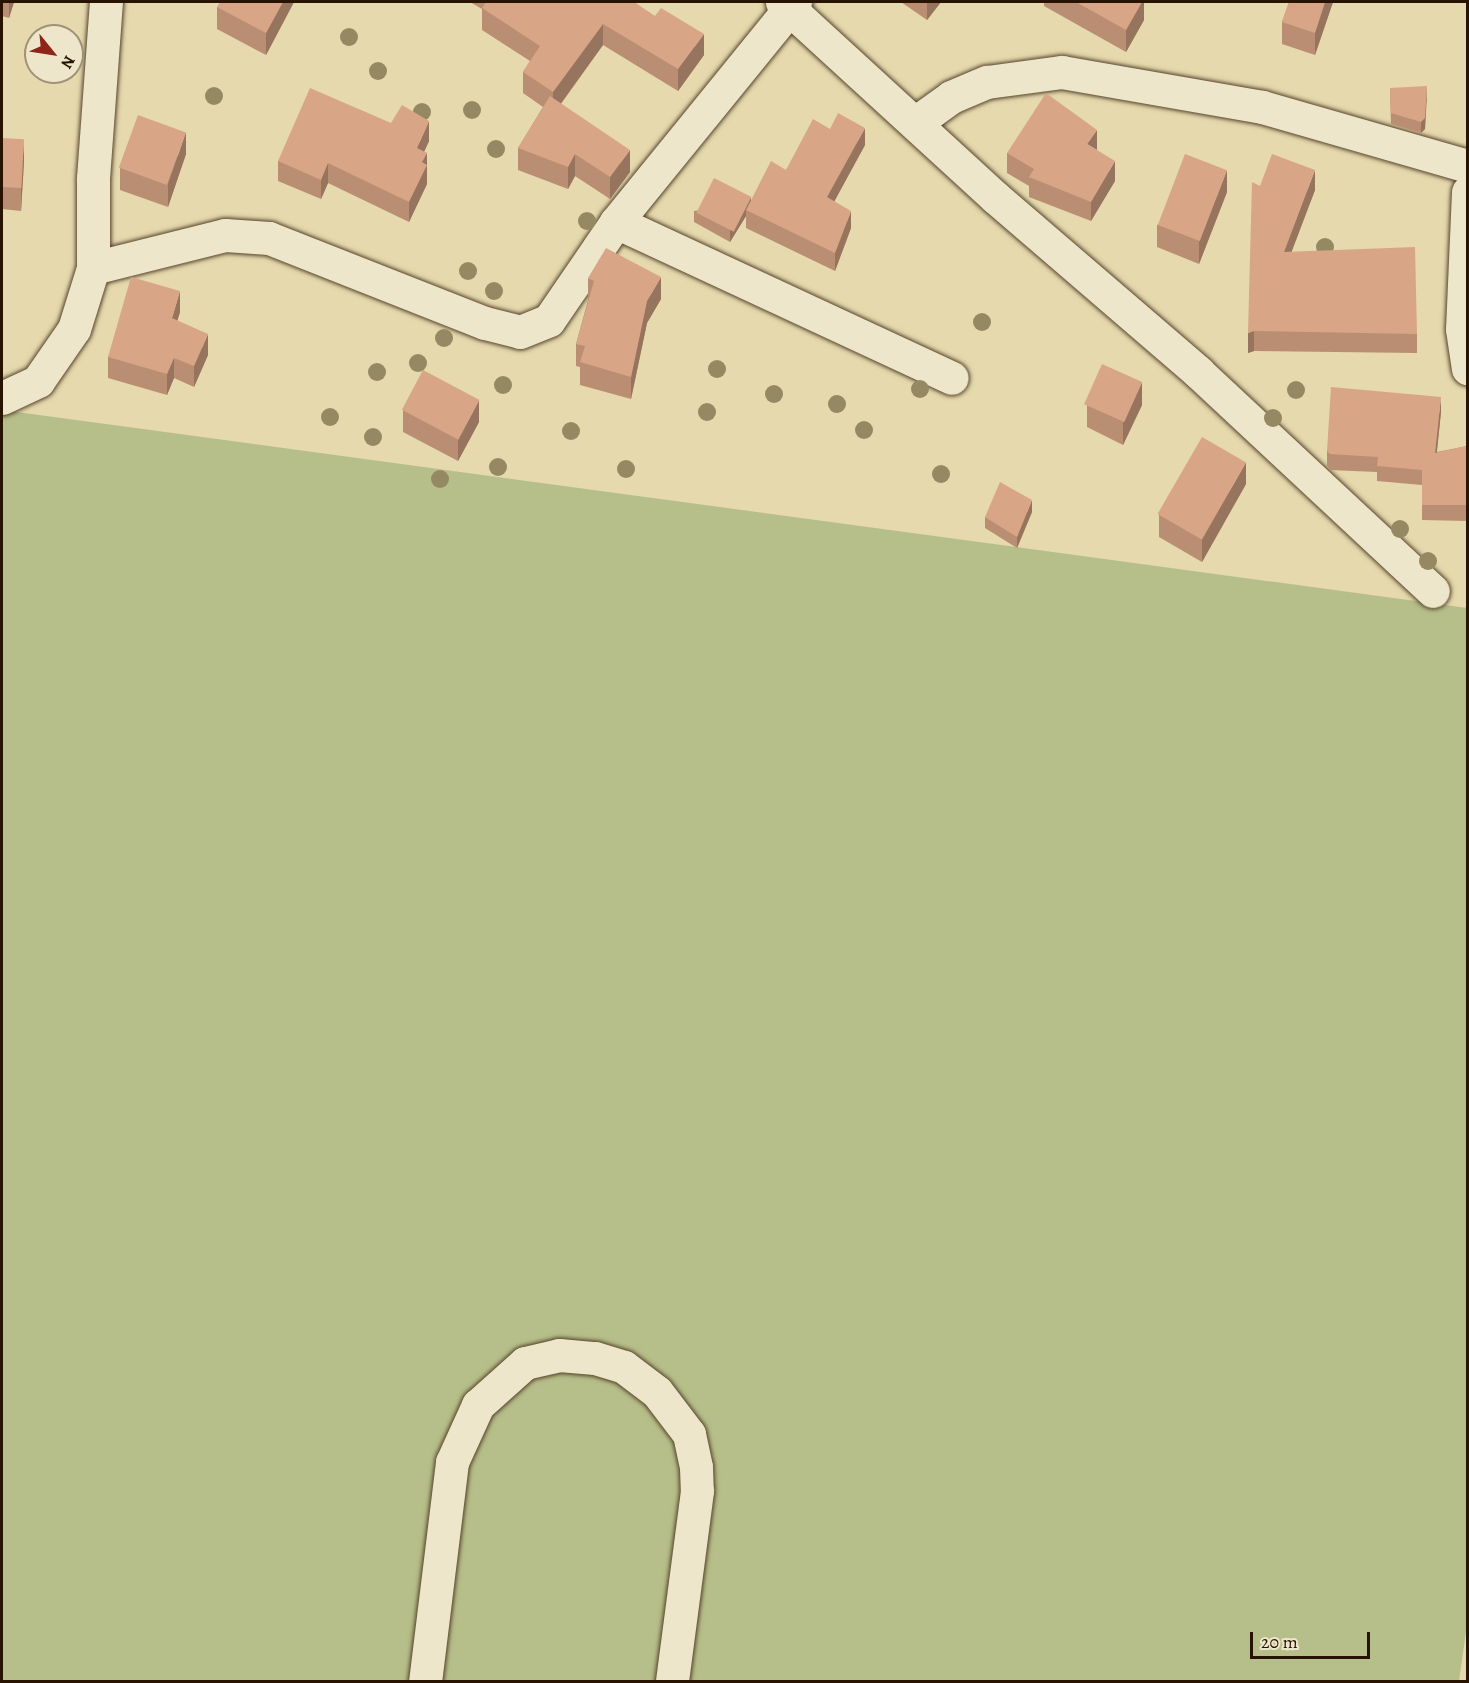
<!DOCTYPE html>
<style>
body{margin:0}
#map{position:relative;width:1469px;height:1683px;overflow:hidden;background:#e5d9ad;font-family:Alegreya,serif}
div>[style]{position:absolute}
.green>*{inset:0;background:#b6bf89}
.roads{filter:drop-shadow(0 0 2px #57442b) drop-shadow(0 0 2px #57442b)}
.minor>*{height:33px;margin:-16.5px;padding:0 16.5px;transform-origin:16.5px;border-radius:16.5px;background:#eee6ca}
.trees>*{width:18px;height:18px;margin:-9px;border-radius:50%;background:#958964}
.wall>*{inset:0;background:#ba8e73}
.shaded-wall>*{inset:0;background:#97745e}
.building>*{inset:0;background:#d8a586;transform-origin:0 0}
span{translate:-50% -50%;white-space:nowrap;text-align:center;line-height:1.15;-webkit-text-stroke:4.5px #eee6ca;paint-order:stroke}
.frame{position:absolute;inset:0;border:3px solid #281300;pointer-events:none}
.north{position:absolute;left:24px;top:24px;width:60px;height:60px;box-sizing:border-box;background:#eee6ca;border:2px solid #9f9279;border-radius:50%;rotate:120deg;font-size:16px;font-weight:700;line-height:24px;text-align:center;color:#281300}
.north::after{content:'';display:block;margin:auto;width:21px;height:27px;background:#8f2418;clip-path:polygon(50% 0,100% 100%,50% 72%,0 100%)}
.scale{position:absolute;left:1250px;top:1632px;width:120px;height:27px;box-sizing:border-box;border:3px solid #281300;border-top:0;padding-left:8px;font-size:18px;line-height:21px;white-space:nowrap;color:#281300;-webkit-text-stroke:4px #eee6ca;paint-order:stroke}
</style>
<div id="map">
<div class="green">
<i style="clip-path:polygon(2px 410px,1467px 608px,1468px 1618px,1459px 1681px,2px 1682px)"></i>
</div>
<div class="roads">
<div class="minor">
<i style="left:782px;top:2px;width:290px;rotate:42.5deg"></i>
<i style="left:996px;top:198px;width:267px;rotate:40.7deg"></i>
<i style="left:1198px;top:372px;width:321px;rotate:43deg"></i>
<i style="left:915px;top:123px;width:44px;rotate:-35.8deg"></i>
<i style="left:951px;top:97px;width:39px;rotate:-23deg"></i>
<i style="left:987px;top:82px;width:76px;rotate:-7.6deg"></i>
<i style="left:1062px;top:72px;width:203px;rotate:9.9deg"></i>
<i style="left:1262px;top:107px;width:214px;rotate:16deg"></i>
<i style="left:1468px;top:192px;width:137px;rotate:92.5deg"></i>
<i style="left:1462px;top:329px;width:40px;rotate:81.5deg"></i>
<i style="left:616px;top:222px;width:370px;rotate:24.9deg"></i>
<i style="left:93px;top:268px;width:136px;rotate:-14deg"></i>
<i style="left:225px;top:235px;width:44px;rotate:3.9deg"></i>
<i style="left:269px;top:238px;width:232px;rotate:21.5deg"></i>
<i style="left:485px;top:323px;width:36px;rotate:14deg"></i>
<i style="left:520px;top:332px;width:31px;rotate:-22deg"></i>
<i style="left:549px;top:320px;width:119px;rotate:-55.6deg"></i>
<i style="left:616px;top:222px;width:284px;rotate:-50.9deg"></i>
<i style="left:2px;top:398px;width:40px;rotate:-25deg"></i>
<i style="left:38px;top:381px;width:63px;rotate:-55.3deg"></i>
<i style="left:74px;top:329px;width:64px;rotate:-72.7deg"></i>
<i style="left:93px;top:268px;width:90px;rotate:-90deg"></i>
<i style="left:93px;top:178px;width:176px;rotate:-85.8deg"></i>
<i style="left:425px;top:1682px;width:222px;rotate:-83deg"></i>
<i style="left:452px;top:1462px;width:63px;rotate:-65.5deg"></i>
<i style="left:478px;top:1405px;width:63px;rotate:-41.8deg"></i>
<i style="left:525px;top:1363px;width:35px;rotate:-13deg"></i>
<i style="left:559px;top:1355px;width:36px;rotate:5deg"></i>
<i style="left:595px;top:1358px;width:30px;rotate:17deg"></i>
<i style="left:624px;top:1367px;width:41px;rotate:37.1deg"></i>
<i style="left:657px;top:1392px;width:53px;rotate:52.7deg"></i>
<i style="left:689px;top:1434px;width:34px;rotate:78deg"></i>
<i style="left:696px;top:1467px;width:24px;rotate:88deg"></i>
<i style="left:697px;top:1491px;width:193px;rotate:97.5deg"></i>
</div>
</div>
<div class="trees">
<i style="left:349px;top:37px"></i>
<i style="left:378px;top:71px"></i>
<i style="left:214px;top:96px"></i>
<i style="left:472px;top:110px"></i>
<i style="left:422px;top:112px"></i>
<i style="left:496px;top:149px"></i>
<i style="left:587px;top:221px"></i>
<i style="left:1325px;top:247px"></i>
<i style="left:468px;top:271px"></i>
<i style="left:494px;top:291px"></i>
<i style="left:982px;top:322px"></i>
<i style="left:444px;top:338px"></i>
<i style="left:418px;top:363px"></i>
<i style="left:717px;top:369px"></i>
<i style="left:377px;top:372px"></i>
<i style="left:503px;top:385px"></i>
<i style="left:920px;top:389px"></i>
<i style="left:1296px;top:390px"></i>
<i style="left:774px;top:394px"></i>
<i style="left:837px;top:404px"></i>
<i style="left:707px;top:412px"></i>
<i style="left:330px;top:417px"></i>
<i style="left:1273px;top:418px"></i>
<i style="left:864px;top:430px"></i>
<i style="left:571px;top:431px"></i>
<i style="left:373px;top:437px"></i>
<i style="left:498px;top:467px"></i>
<i style="left:626px;top:469px"></i>
<i style="left:941px;top:474px"></i>
<i style="left:440px;top:479px"></i>
<i style="left:1400px;top:529px"></i>
<i style="left:1428px;top:561px"></i>
</div>
<div class="wall">
<i style="clip-path:polygon(2px 2px,14px 2px,9px 18px,2px 16px)"></i>
<i style="clip-path:polygon(294px 2px,266px 55px,217px 29px,217px 7px)"></i>
<i style="clip-path:polygon(470px 2px,634px 2px,704px 55px,678px 91px,603px 45px,561px 104px,630px 172px,610px 199px,575px 176px,568px 189px,518px 170px,518px 148px,543px 107px,523px 93px,523px 72px,530px 61px,482px 30px,482px 9px)"></i>
<i style="clip-path:polygon(901px 2px,941px 2px,927px 20px)"></i>
<i style="clip-path:polygon(1044px 2px,1144px 2px,1144px 20px,1126px 52px,1044px 6px)"></i>
<i style="clip-path:polygon(1289px 2px,1333px 2px,1315px 55px,1282px 44px,1282px 22px)"></i>
<i style="clip-path:polygon(1390px 88px,1427px 97px,1425px 129px,1421px 133px,1391px 124px)"></i>
<i style="clip-path:polygon(830px 129px,865px 145px,834px 201px,851px 228px,835px 271px,746px 228px,746px 216px,730px 242px,694px 222px,694px 211px,751px 202px)"></i>
<i style="clip-path:polygon(2px 138px,24px 161px,21px 211px,2px 209px)"></i>
<i style="clip-path:polygon(429px 141px,424px 152px,427px 153px,427px 184px,409px 222px,328px 183px,321px 199px,278px 181px,278px 161px)"></i>
<i style="clip-path:polygon(1097px 150px,1115px 181px,1091px 221px,1029px 197px,1029px 186px,1007px 173px,1007px 153px)"></i>
<i style="clip-path:polygon(186px 154px,168px 207px,120px 190px,120px 168px)"></i>
<i style="clip-path:polygon(1260px 186px,1315px 190px,1291px 252px,1417px 334px,1417px 353px,1254px 351px,1248px 353px)"></i>
<i style="clip-path:polygon(1227px 192px,1199px 264px,1157px 247px,1157px 225px)"></i>
<i style="clip-path:polygon(588px 278px,661px 299px,647px 323px,631px 399px,580px 385px,580px 367px,576px 366px,576px 344px,588px 300px)"></i>
<i style="clip-path:polygon(180px 312px,177px 320px,208px 355px,194px 387px,174px 378px,167px 395px,108px 378px,108px 357px)"></i>
<i style="clip-path:polygon(1087px 405px,1142px 405px,1123px 445px,1087px 427px)"></i>
<i style="clip-path:polygon(403px 410px,479px 422px,458px 461px,403px 432px)"></i>
<i style="clip-path:polygon(1441px 412px,1437px 452px,1467px 446px,1467px 521px,1422px 520px,1422px 485px,1377px 481px,1377px 472px,1330px 470px,1327px 466px,1327px 451px)"></i>
<i style="clip-path:polygon(1246px 484px,1202px 562px,1159px 537px,1159px 515px)"></i>
<i style="clip-path:polygon(1032px 512px,1017px 548px,985px 528px,985px 517px)"></i>
</div>
<div class="shaded-wall">
<i style="clip-path:polygon(9px 2px,14px 2px,9px 18px)"></i>
<i style="clip-path:polygon(283px 2px,294px 2px,266px 55px,266px 33px)"></i>
<i style="clip-path:polygon(927px 2px,941px 2px,927px 20px)"></i>
<i style="clip-path:polygon(1142px 2px,1144px 2px,1144px 20px,1126px 52px,1126px 30px)"></i>
<i style="clip-path:polygon(1325px 2px,1333px 2px,1315px 55px,1315px 33px)"></i>
<i style="clip-path:polygon(603px 24px,603px 45px,553px 114px,553px 92px)"></i>
<i style="clip-path:polygon(704px 34px,704px 55px,678px 91px,678px 69px)"></i>
<i style="clip-path:polygon(1427px 86px,1425px 129px,1421px 133px,1421px 122px)"></i>
<i style="clip-path:polygon(429px 121px,429px 141px,417px 167px,417px 148px)"></i>
<i style="clip-path:polygon(865px 128px,865px 145px,827px 215px,827px 197px)"></i>
<i style="clip-path:polygon(1097px 130px,1097px 150px,1087px 144px)"></i>
<i style="clip-path:polygon(186px 132px,186px 154px,168px 207px,168px 184px)"></i>
<i style="clip-path:polygon(24px 139px,24px 161px,21px 211px,21px 188px)"></i>
<i style="clip-path:polygon(630px 150px,630px 172px,610px 199px,610px 177px)"></i>
<i style="clip-path:polygon(427px 153px,427px 184px,409px 222px,409px 202px,422px 162px)"></i>
<i style="clip-path:polygon(575px 154px,575px 176px,568px 189px,568px 167px)"></i>
<i style="clip-path:polygon(1115px 161px,1115px 181px,1091px 221px,1091px 202px)"></i>
<i style="clip-path:polygon(328px 163px,328px 183px,321px 199px,321px 180px)"></i>
<i style="clip-path:polygon(1227px 170px,1227px 192px,1199px 264px,1199px 242px)"></i>
<i style="clip-path:polygon(1315px 170px,1315px 190px,1284px 272px,1284px 252px)"></i>
<i style="clip-path:polygon(751px 197px,751px 209px,746px 210px,746px 216px,730px 242px,730px 231px)"></i>
<i style="clip-path:polygon(851px 211px,851px 228px,835px 271px,835px 253px)"></i>
<i style="clip-path:polygon(661px 277px,661px 299px,647px 323px,631px 399px,631px 377px,647px 301px)"></i>
<i style="clip-path:polygon(180px 291px,180px 312px,172px 339px,172px 318px)"></i>
<i style="clip-path:polygon(1254px 331px,1254px 351px,1248px 353px,1248px 333px)"></i>
<i style="clip-path:polygon(208px 334px,208px 355px,194px 387px,194px 366px)"></i>
<i style="clip-path:polygon(174px 358px,174px 378px,167px 395px,167px 374px)"></i>
<i style="clip-path:polygon(1142px 382px,1142px 405px,1123px 445px,1123px 423px)"></i>
<i style="clip-path:polygon(1441px 397px,1441px 412px,1435px 468px,1435px 453px)"></i>
<i style="clip-path:polygon(479px 400px,479px 422px,458px 461px,458px 439px)"></i>
<i style="clip-path:polygon(1246px 462px,1246px 484px,1202px 562px,1202px 540px)"></i>
<i style="clip-path:polygon(1032px 500px,1032px 512px,1017px 548px,1017px 537px)"></i>
</div>
<div class="building">
<i style="clip-path:polygon(220px 2px,283px 2px,266px 33px,217px 7px)"></i>
<i style="clip-path:polygon(486px 2px,634px 2px,655px 16px,661px 8px,704px 34px,678px 69px,603px 24px,553px 92px,523px 72px,540px 46px,482px 8px)"></i>
<i style="clip-path:polygon(1076px 2px,1142px 2px,1126px 30px)"></i>
<i style="clip-path:polygon(1289px 2px,1325px 2px,1315px 33px,1282px 22px)"></i>
<i style="clip-path:polygon(1427px 86px,1425px 118px,1421px 122px,1391px 113px,1390px 88px)"></i>
<i style="clip-path:polygon(310px 88px,391px 123px,402px 105px,429px 121px,417px 148px,427px 153px,422px 162px,427px 165px,409px 202px,328px 163px,321px 180px,278px 161px)"></i>
<i style="clip-path:polygon(1046px 93px,1097px 130px,1087px 144px,1115px 161px,1091px 202px,1029px 177px,1034px 169px,1007px 153px)"></i>
<i style="clip-path:polygon(550px 96px,630px 150px,610px 177px,575px 154px,568px 167px,518px 148px)"></i>
<i style="clip-path:polygon(838px 113px,865px 128px,827px 197px,851px 211px,835px 253px,746px 210px,771px 161px,786px 170px,813px 119px,830px 129px)"></i>
<i style="left:138px;top:115px;width:51px;height:56px;rotate:20deg"></i>
<i style="left:2px;top:138px;width:22px;height:49px;rotate:3deg"></i>
<i style="left:1185px;top:154px;width:45px;height:76px;rotate:21deg"></i>
<i style="clip-path:polygon(1272px 154px,1315px 170px,1284px 252px,1415px 247px,1417px 334px,1254px 331px,1248px 333px,1252px 182px,1260px 186px)"></i>
<i style="left:714px;top:178px;width:42px;height:39px;rotate:27deg"></i>
<i style="clip-path:polygon(606px 248px,661px 277px,647px 301px,631px 377px,580px 362px,585px 346px,576px 344px,594px 281px,588px 278px)"></i>
<i style="clip-path:polygon(131px 277px,180px 291px,172px 318px,208px 334px,194px 366px,174px 358px,167px 374px,108px 357px)"></i>
<i style="left:1102px;top:364px;width:44px;height:44px;rotate:24deg"></i>
<i style="left:423px;top:370px;width:64px;height:45px;rotate:28deg"></i>
<i style="clip-path:polygon(1331px 387px,1441px 397px,1435px 453px,1467px 446px,1467px 505px,1422px 505px,1422px 470px,1377px 466px,1378px 457px,1330px 454px,1327px 451px)"></i>
<i style="left:1202px;top:437px;width:51px;height:89px;rotate:30deg"></i>
<i style="clip-path:polygon(1000px 482px,1032px 500px,1017px 537px,985px 517px)"></i>
</div>
<div class="frame"></div>
<div class="north">N</div>
<div class="scale">20 m</div>
</div>
